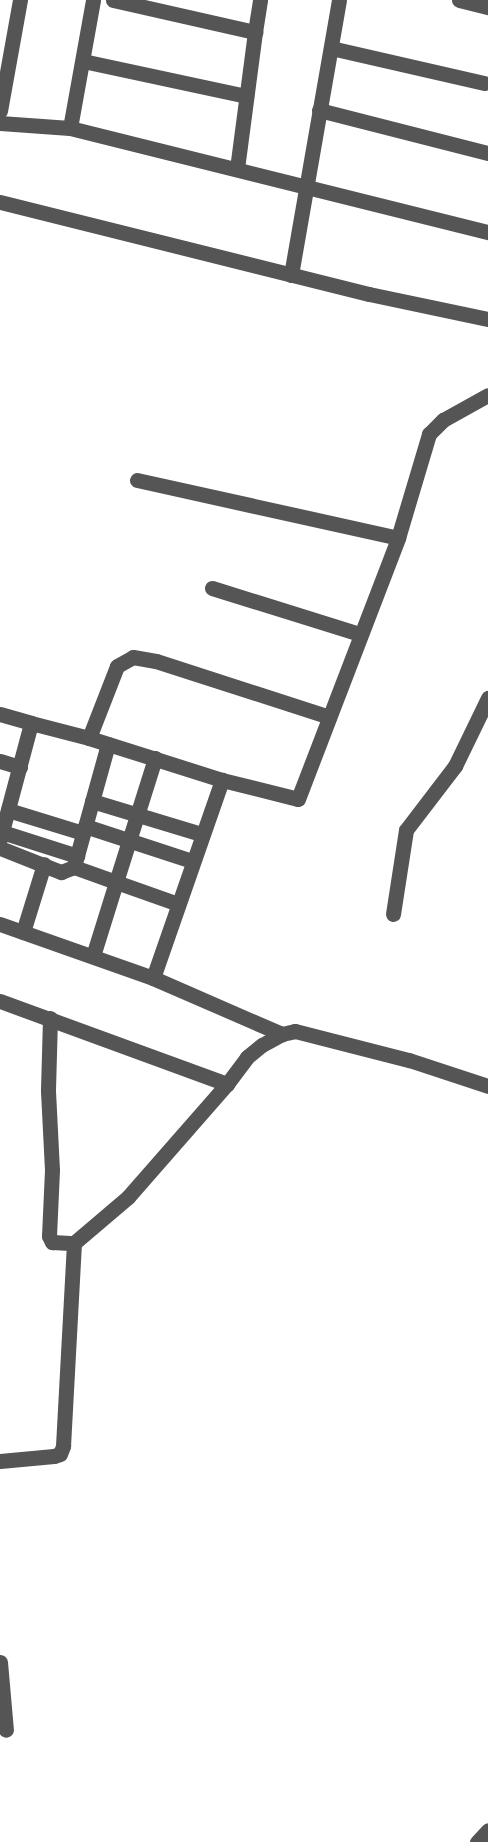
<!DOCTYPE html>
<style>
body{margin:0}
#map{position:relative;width:488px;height:1842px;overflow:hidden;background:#fff;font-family:Barlow,sans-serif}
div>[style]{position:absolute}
.minor>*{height:15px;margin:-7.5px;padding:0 7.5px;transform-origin:7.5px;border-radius:7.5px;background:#555}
span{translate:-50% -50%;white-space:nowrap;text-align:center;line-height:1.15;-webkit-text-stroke:5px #fff;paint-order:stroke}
</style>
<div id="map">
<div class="minor">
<i style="left:113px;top:0;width:146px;rotate:12.7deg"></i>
<i style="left:255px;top:32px;width:138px;rotate:97.5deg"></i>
<i style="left:459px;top:0;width:30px;rotate:14deg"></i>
<i style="left:255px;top:32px;width:32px;rotate:-81deg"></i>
<i style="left:331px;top:48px;width:157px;rotate:12.9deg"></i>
<i style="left:83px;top:61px;width:167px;rotate:12.1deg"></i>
<i style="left:319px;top:110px;width:174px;rotate:14.3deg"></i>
<i style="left:0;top:111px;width:113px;rotate:-79.8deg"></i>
<i style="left:0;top:123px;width:70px;rotate:4.1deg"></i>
<i style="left:70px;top:128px;width:431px;rotate:14deg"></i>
<i style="left:70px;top:128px;width:130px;rotate:-79.8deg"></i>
<i style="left:0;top:202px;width:380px;rotate:14deg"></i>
<i style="left:369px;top:294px;width:122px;rotate:11.9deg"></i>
<i style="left:291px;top:275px;width:279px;rotate:-80.1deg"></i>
<i style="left:137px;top:480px;width:267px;rotate:12.5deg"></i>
<i style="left:212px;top:588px;width:155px;rotate:17.3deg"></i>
<i style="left:0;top:714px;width:32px;rotate:16deg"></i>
<i style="left:89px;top:738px;width:77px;rotate:-68.7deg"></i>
<i style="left:117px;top:666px;width:18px;rotate:-29deg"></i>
<i style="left:133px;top:657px;width:23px;rotate:10deg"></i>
<i style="left:156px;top:661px;width:182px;rotate:17.9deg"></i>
<i style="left:108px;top:744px;width:128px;rotate:105.5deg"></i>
<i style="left:74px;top:867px;width:45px;rotate:19.7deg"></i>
<i style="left:116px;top:882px;width:130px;rotate:-72.5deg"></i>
<i style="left:0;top:761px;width:21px;rotate:17deg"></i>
<i style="left:92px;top:801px;width:114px;rotate:16.8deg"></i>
<i style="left:8px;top:810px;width:78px;rotate:17deg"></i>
<i style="left:85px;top:826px;width:113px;rotate:18.1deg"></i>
<i style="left:2px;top:832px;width:79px;rotate:17.7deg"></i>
<i style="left:0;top:839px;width:120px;rotate:-75deg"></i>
<i style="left:31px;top:723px;width:60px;rotate:14.5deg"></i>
<i style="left:89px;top:738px;width:139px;rotate:17.5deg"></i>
<i style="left:222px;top:780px;width:78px;rotate:14deg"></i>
<i style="left:298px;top:799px;width:280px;rotate:-69deg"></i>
<i style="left:398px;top:538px;width:109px;rotate:-73.4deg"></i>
<i style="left:429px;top:434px;width:20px;rotate:-45deg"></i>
<i style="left:443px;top:420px;width:51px;rotate:-29.1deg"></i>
<i style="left:0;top:848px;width:66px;rotate:21.5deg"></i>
<i style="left:61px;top:872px;width:14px;rotate:-21deg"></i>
<i style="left:393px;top:914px;width:85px;rotate:-81.2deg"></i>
<i style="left:406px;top:830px;width:81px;rotate:-52.6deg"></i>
<i style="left:455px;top:766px;width:76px;rotate:-64.1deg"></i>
<i style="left:0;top:924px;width:162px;rotate:19.4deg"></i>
<i style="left:153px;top:978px;width:141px;rotate:23.5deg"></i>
<i style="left:23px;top:932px;width:71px;rotate:-72.8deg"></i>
<i style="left:93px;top:956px;width:77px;rotate:-72.7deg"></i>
<i style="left:116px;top:882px;width:66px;rotate:19.5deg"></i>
<i style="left:153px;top:978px;width:210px;rotate:-70.8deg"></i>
<i style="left:0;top:1001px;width:242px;rotate:20.1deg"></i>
<i style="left:50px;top:1018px;width:73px;rotate:91.6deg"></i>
<i style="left:48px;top:1091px;width:79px;rotate:87.1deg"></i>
<i style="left:52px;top:1170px;width:66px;rotate:92.6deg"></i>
<i style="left:49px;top:1236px;width:7px;rotate:63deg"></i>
<i style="left:52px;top:1242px;width:22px;rotate:3deg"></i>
<i style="left:0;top:1461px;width:54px;rotate:-5.3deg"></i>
<i style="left:54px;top:1456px;width:6px;rotate:-18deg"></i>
<i style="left:60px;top:1454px;width:9px;rotate:-69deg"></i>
<i style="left:63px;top:1446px;width:203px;rotate:-86.9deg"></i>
<i style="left:74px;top:1243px;width:71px;rotate:-40.4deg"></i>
<i style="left:128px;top:1197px;width:150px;rotate:-48.8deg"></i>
<i style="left:227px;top:1084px;width:34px;rotate:-53deg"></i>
<i style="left:247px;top:1057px;width:19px;rotate:-39deg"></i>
<i style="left:262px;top:1045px;width:23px;rotate:-29deg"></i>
<i style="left:282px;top:1034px;width:13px;rotate:-13deg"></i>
<i style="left:295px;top:1031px;width:118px;rotate:14.3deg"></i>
<i style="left:409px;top:1060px;width:83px;rotate:18.2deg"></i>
<i style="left:0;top:1662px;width:68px;rotate:85deg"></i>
<i style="left:477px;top:1842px;width:16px;rotate:-47deg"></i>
</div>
</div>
